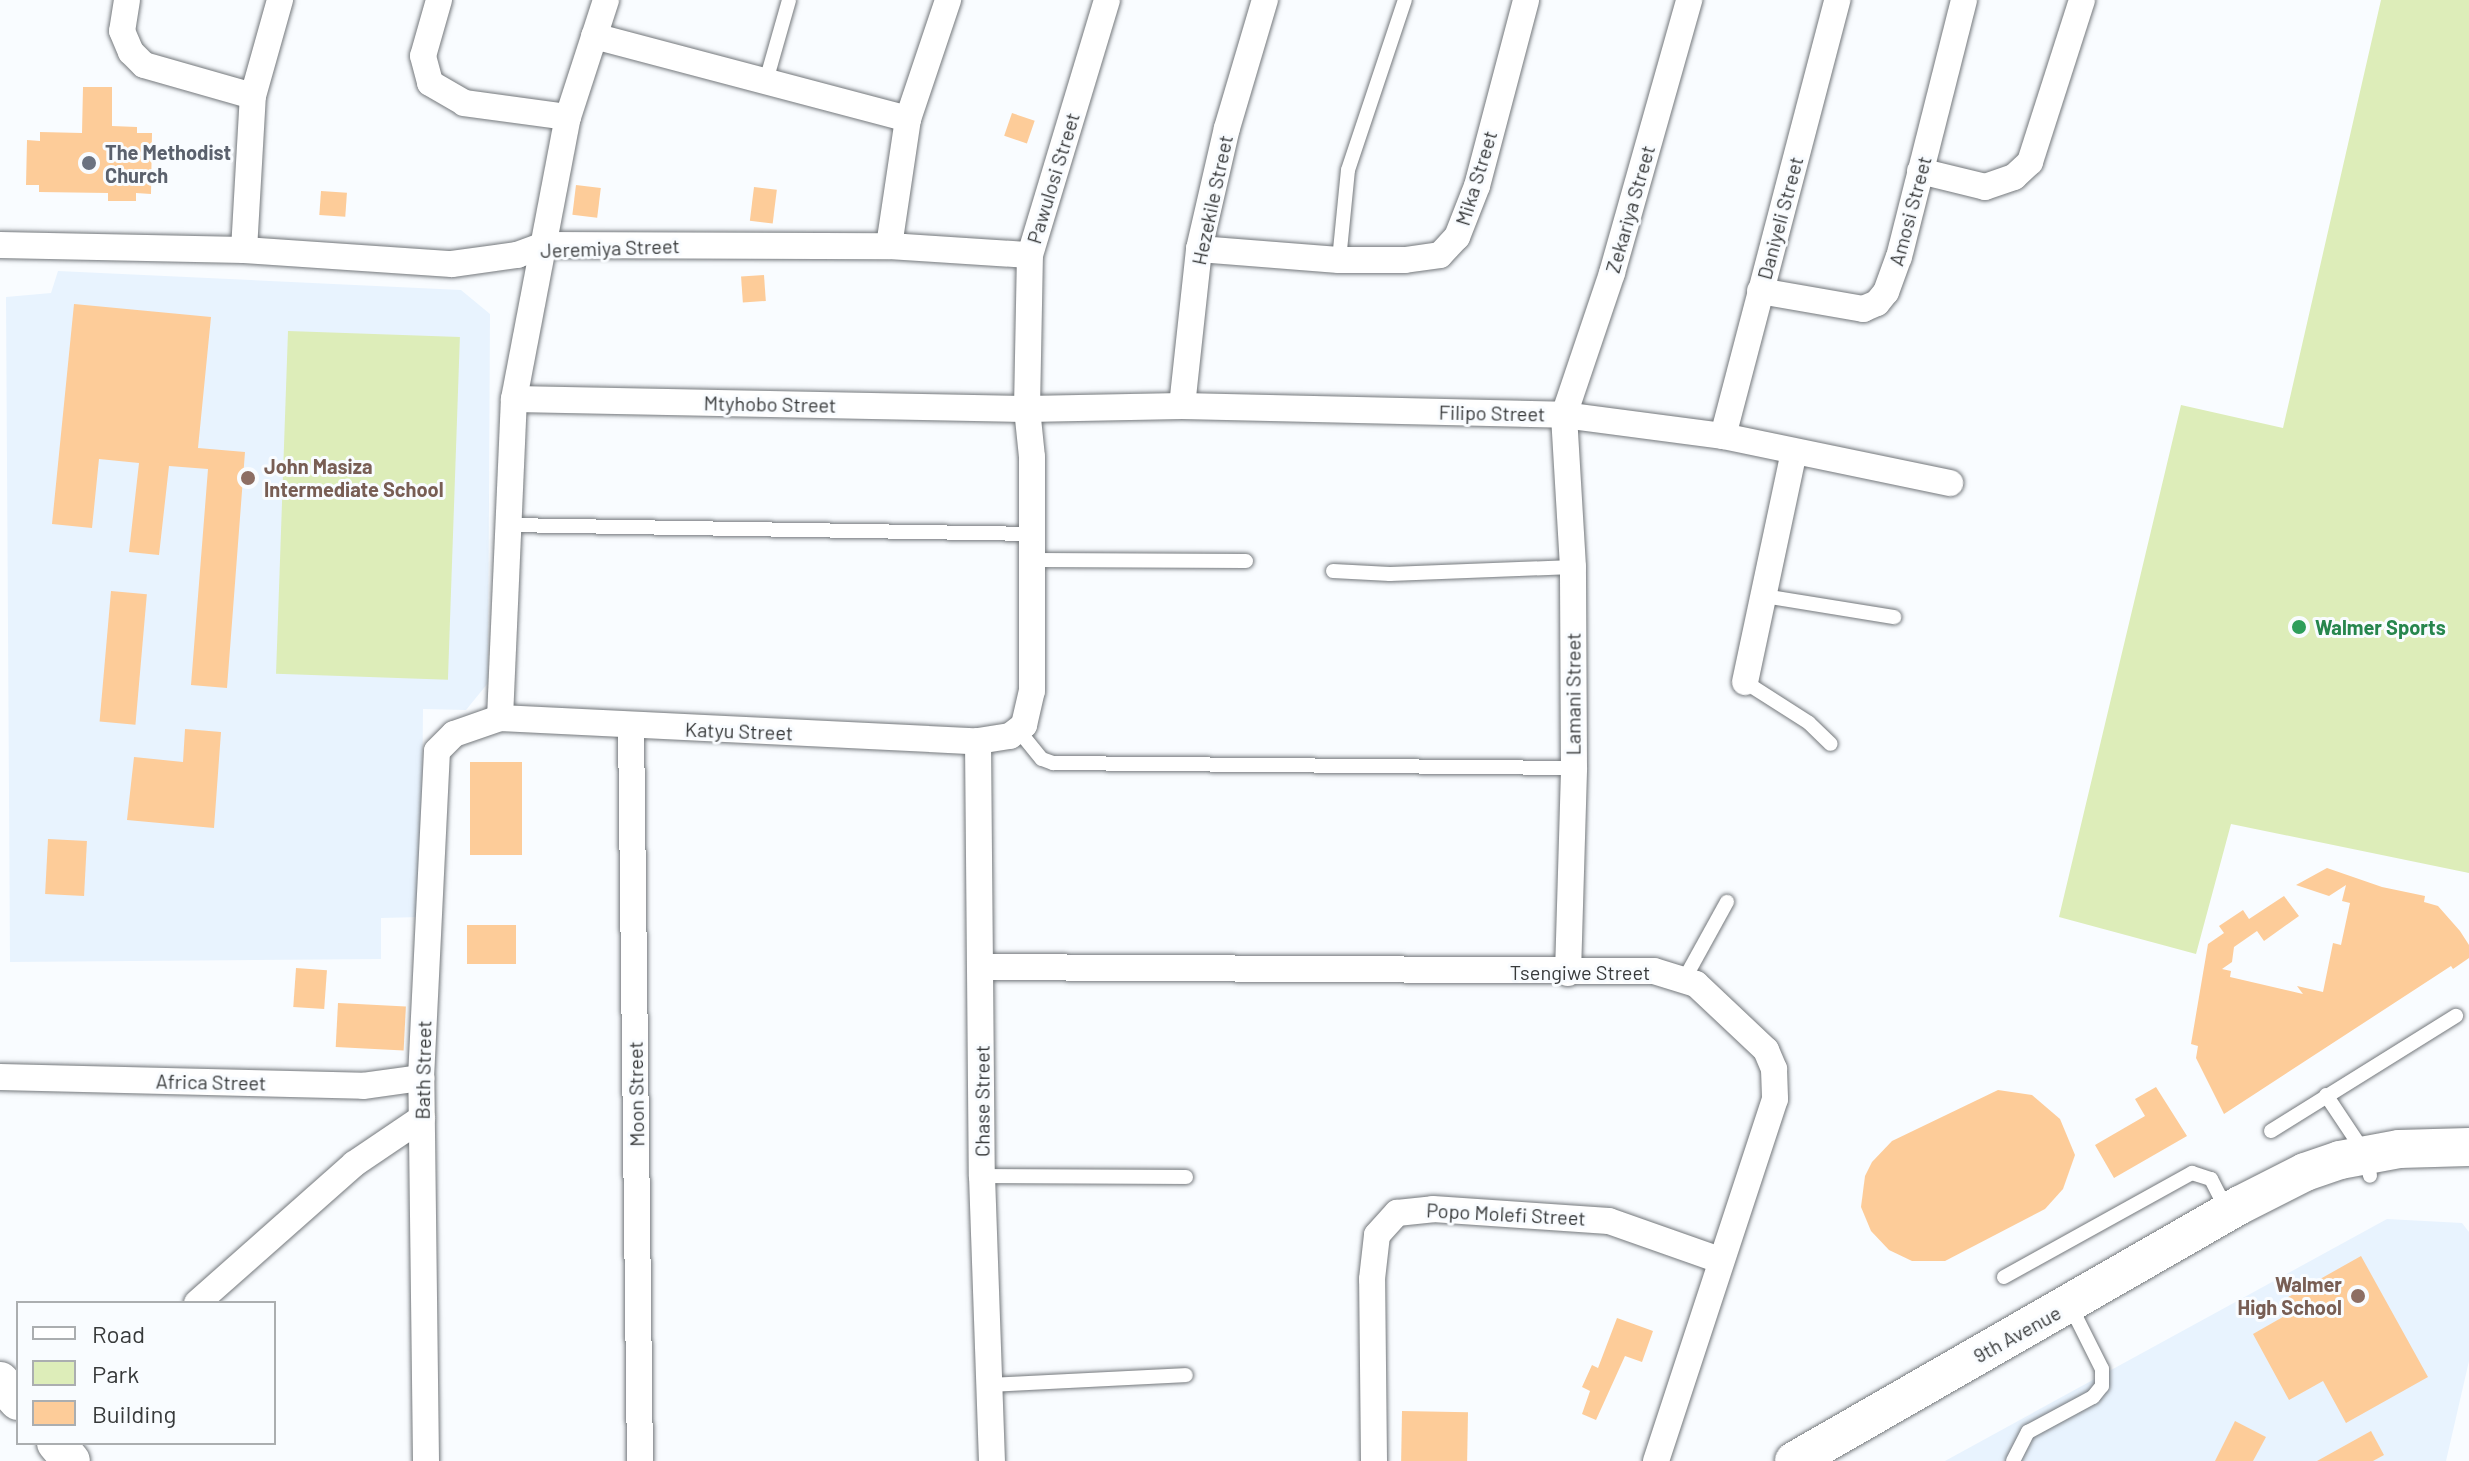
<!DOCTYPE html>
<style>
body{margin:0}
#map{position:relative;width:2469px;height:1461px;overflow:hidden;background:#f9fcff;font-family:Barlow,sans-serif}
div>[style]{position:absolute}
.built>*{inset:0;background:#e8f3fe}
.green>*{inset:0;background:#ddedb9;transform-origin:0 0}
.building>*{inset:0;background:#fdcc99;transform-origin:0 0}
.roads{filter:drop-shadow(0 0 2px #74787c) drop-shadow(0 0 2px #74787c)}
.lane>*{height:14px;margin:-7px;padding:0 7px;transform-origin:7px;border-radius:7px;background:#fff}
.street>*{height:26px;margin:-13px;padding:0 13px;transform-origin:13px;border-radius:13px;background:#fff}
.secondary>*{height:38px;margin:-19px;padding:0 19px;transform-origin:19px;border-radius:19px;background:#fff}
.dots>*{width:22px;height:22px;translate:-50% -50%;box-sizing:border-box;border:4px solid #f9fcff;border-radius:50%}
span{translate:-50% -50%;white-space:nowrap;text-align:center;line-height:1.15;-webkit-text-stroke:6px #f9fcff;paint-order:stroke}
.worship-label{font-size:20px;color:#5b616d;font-weight:700}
.left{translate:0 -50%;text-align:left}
.street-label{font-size:20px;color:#37393a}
.education-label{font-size:20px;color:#785e54;font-weight:700}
.right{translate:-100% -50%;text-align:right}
.leisure-label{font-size:20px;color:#27864d;font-weight:700}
.legend{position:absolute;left:16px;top:1301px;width:260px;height:144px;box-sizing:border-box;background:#f9fcff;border:2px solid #abaeb0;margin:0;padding:10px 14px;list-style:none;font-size:24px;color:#37393a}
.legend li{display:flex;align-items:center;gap:16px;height:40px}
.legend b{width:40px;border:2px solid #abaeb0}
</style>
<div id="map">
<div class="built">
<i style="clip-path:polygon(58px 271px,461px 290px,490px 314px,488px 683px,466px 710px,423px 709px,421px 917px,381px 918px,381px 959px,10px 962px,6px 297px,51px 293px)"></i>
<i style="clip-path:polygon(2387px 1219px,2462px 1223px,2469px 1232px,2469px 1361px,2446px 1461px,1945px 1461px)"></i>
</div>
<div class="green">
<i style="clip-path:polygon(2381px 0,2469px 0,2469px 873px,2231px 824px,2196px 954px,2059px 917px,2181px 405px,2283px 428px)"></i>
<i style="left:288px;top:331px;width:172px;height:343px;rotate:2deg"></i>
</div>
<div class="building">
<i style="clip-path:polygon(83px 87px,112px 87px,112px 126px,137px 127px,137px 133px,152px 133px,151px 194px,136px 193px,136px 201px,108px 201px,108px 193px,39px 192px,39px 185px,26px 185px,27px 140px,40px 141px,40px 132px,82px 133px)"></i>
<i style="left:1012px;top:113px;width:24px;height:24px;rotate:19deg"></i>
<i style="left:576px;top:185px;width:25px;height:30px;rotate:7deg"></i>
<i style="left:754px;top:187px;width:23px;height:34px;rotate:7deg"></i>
<i style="left:321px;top:191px;width:26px;height:24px;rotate:4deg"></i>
<i style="left:764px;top:275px;width:26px;height:23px;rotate:86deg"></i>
<i style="clip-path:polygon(74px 304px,211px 317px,198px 448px,245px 452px,227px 688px,191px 685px,208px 469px,169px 466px,159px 555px,129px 552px,139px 463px,99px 459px,92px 528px,52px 524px)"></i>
<i style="left:111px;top:591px;width:36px;height:131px;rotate:5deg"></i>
<i style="clip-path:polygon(185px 729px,221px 732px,214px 828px,127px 820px,134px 757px,183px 762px)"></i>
<i style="left:470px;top:762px;width:52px;height:93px"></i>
<i style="left:48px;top:839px;width:39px;height:55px;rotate:3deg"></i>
<i style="clip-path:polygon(2327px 868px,2382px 887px,2425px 896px,2424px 902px,2438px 906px,2460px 931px,2469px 945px,2469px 958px,2453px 969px,2451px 966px,2224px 1114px,2196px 1058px,2198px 1046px,2191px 1044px,2208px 944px,2224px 933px,2219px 926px,2243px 910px,2249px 919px,2284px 896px,2299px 916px,2264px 941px,2257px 931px,2234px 947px,2232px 962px,2222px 969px,2231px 971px,2230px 977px,2303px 994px,2297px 986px,2323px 992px,2333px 943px,2341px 945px,2350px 903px,2342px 901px,2346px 885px,2329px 896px,2296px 885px)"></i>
<i style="left:467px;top:925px;width:49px;height:39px"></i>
<i style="left:296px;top:968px;width:31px;height:39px;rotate:4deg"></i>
<i style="left:338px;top:1003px;width:68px;height:44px;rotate:3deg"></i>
<i style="clip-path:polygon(2156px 1087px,2187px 1136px,2114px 1178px,2095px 1145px,2145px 1116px,2135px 1099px)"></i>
<i style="clip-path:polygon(1998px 1090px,2032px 1095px,2060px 1119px,2075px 1155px,2063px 1189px,2045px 1209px,1945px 1261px,1912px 1261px,1889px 1250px,1871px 1231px,1861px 1207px,1865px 1176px,1872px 1162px,1892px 1141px)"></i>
<i style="clip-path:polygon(2361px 1256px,2428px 1377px,2346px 1423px,2323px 1381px,2289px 1400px,2253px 1334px,2288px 1314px,2281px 1301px)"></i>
<i style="clip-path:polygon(1617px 1318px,1653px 1331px,1642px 1362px,1625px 1356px,1596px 1420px,1582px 1414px,1590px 1391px,1582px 1387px,1592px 1365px,1598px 1368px)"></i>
<i style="left:1402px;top:1411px;width:66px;height:50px;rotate:1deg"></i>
<i style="clip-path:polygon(2235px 1421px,2266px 1437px,2253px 1461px,2215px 1461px)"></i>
<i style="clip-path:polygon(2371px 1431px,2384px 1455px,2373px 1461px,2317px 1461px)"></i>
</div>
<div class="roads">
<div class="lane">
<i style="left:766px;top:81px;width:84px;rotate:-74.1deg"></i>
<i style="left:1339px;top:260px;width:90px;rotate:-84.3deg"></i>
<i style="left:1348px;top:170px;width:179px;rotate:-71.5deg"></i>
<i style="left:508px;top:525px;width:525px;rotate:0.98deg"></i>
<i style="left:1034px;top:560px;width:212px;rotate:0.3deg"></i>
<i style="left:1333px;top:571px;width:57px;rotate:3deg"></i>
<i style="left:1390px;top:574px;width:183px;rotate:-2.2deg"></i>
<i style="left:1764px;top:596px;width:132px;rotate:9.2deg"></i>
<i style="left:1745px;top:682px;width:76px;rotate:32.6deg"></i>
<i style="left:1809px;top:723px;width:30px;rotate:44deg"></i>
<i style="left:1019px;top:731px;width:36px;rotate:51deg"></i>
<i style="left:1042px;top:759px;width:12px;rotate:20deg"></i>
<i style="left:1053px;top:763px;width:521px;rotate:0.55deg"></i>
<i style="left:1685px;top:978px;width:87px;rotate:-61.1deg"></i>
<i style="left:2326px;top:1095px;width:72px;rotate:56.3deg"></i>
<i style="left:2366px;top:1155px;width:21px;rotate:79deg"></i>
<i style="left:2271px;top:1131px;width:218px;rotate:-31.9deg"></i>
<i style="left:982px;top:1176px;width:204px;rotate:0.3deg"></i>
<i style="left:2004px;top:1277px;width:215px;rotate:-29deg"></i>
<i style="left:2192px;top:1173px;width:20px;rotate:18deg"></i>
<i style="left:2211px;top:1179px;width:37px;rotate:63deg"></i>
<i style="left:991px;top:1385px;width:195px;rotate:-2.9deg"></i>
<i style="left:2013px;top:1461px;width:33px;rotate:-63deg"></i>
<i style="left:2028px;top:1432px;width:74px;rotate:-28.3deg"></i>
<i style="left:2093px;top:1397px;width:14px;rotate:-51deg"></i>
<i style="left:2102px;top:1386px;width:17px;rotate:-90deg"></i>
<i style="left:2102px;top:1369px;width:72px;rotate:-116.6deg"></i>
</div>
<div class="street">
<i style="left:127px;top:0;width:31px;rotate:99deg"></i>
<i style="left:122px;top:31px;width:23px;rotate:67deg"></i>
<i style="left:131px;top:52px;width:18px;rotate:45deg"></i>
<i style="left:144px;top:65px;width:113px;rotate:15.9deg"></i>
<i style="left:439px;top:0;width:58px;rotate:105.9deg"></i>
<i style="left:423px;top:56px;width:28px;rotate:75deg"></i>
<i style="left:430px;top:83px;width:39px;rotate:30deg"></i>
<i style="left:464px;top:103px;width:105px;rotate:7.7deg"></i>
<i style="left:594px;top:36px;width:325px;rotate:14.8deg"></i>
<i style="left:1920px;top:171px;width:67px;rotate:13.8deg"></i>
<i style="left:1985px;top:187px;width:31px;rotate:-19deg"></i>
<i style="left:2014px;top:177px;width:22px;rotate:-43deg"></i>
<i style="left:2030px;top:162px;width:170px;rotate:-72.2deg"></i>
<i style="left:0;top:245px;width:244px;rotate:1.2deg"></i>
<i style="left:244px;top:250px;width:208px;rotate:3.9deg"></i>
<i style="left:452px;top:264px;width:66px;rotate:-7.9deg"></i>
<i style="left:517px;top:255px;width:29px;rotate:-20deg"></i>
<i style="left:544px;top:245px;width:345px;rotate:0.2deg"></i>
<i style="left:889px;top:246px;width:141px;rotate:3.7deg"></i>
<i style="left:889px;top:246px;width:128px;rotate:-81.5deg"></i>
<i style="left:908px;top:119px;width:126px;rotate:-71.4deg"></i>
<i style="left:1199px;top:249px;width:140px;rotate:4.5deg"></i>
<i style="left:1339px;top:260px;width:66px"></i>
<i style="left:1405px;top:260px;width:35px;rotate:-8deg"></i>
<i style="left:1440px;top:255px;width:25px;rotate:-47deg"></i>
<i style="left:1457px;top:237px;width:55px;rotate:-68.6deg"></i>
<i style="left:1477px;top:186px;width:192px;rotate:-75.2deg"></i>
<i style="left:244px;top:250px;width:154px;rotate:-86.7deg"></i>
<i style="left:253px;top:96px;width:100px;rotate:-74.3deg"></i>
<i style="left:1760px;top:291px;width:105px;rotate:9.9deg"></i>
<i style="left:1863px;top:309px;width:15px;rotate:-23deg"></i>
<i style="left:1877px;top:303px;width:14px;rotate:-51deg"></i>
<i style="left:1886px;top:292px;width:37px;rotate:-70deg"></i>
<i style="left:1899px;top:257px;width:265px;rotate:-75.8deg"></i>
<i style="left:514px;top:399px;width:513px;rotate:1.12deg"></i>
<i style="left:1027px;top:409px;width:155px;rotate:-1.1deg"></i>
<i style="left:1182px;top:406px;width:382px;rotate:1.3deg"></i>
<i style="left:1564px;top:415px;width:160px;rotate:7.5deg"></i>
<i style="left:1723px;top:436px;width:232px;rotate:11.7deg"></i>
<i style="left:1182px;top:406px;width:158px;rotate:-83.8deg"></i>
<i style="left:1199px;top:249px;width:124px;rotate:-77deg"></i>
<i style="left:1227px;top:128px;width:134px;rotate:-73.5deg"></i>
<i style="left:1723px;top:436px;width:451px;rotate:-75.3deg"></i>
<i style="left:1745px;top:682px;width:235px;rotate:-78deg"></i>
<i style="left:500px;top:718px;width:319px;rotate:-87.5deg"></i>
<i style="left:514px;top:399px;width:287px;rotate:-79.2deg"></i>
<i style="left:568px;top:117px;width:123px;rotate:-72deg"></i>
<i style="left:631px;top:726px;width:735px;rotate:89.3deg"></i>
<i style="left:978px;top:741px;width:435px;rotate:89.5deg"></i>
<i style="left:982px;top:1176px;width:285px;rotate:88deg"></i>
<i style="left:982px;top:967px;width:672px;rotate:0.34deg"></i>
<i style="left:1654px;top:971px;width:44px;rotate:17.2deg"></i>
<i style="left:1696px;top:984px;width:96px;rotate:43.3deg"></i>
<i style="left:1766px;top:1050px;width:21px;rotate:67deg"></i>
<i style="left:1774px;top:1069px;width:30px;rotate:88deg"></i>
<i style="left:1775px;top:1099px;width:381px;rotate:108.2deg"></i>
<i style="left:1568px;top:973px;width:205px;rotate:-88.3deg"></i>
<i style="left:1574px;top:768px;width:201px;rotate:-90.3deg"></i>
<i style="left:1573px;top:567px;width:152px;rotate:-93.4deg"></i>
<i style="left:1564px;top:415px;width:150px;rotate:-71.3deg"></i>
<i style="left:1612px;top:273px;width:284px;rotate:-74.2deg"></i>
<i style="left:0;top:1077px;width:363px;rotate:1.4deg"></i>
<i style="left:363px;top:1086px;width:59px;rotate:-7.9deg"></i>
<i style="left:197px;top:1303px;width:210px;rotate:-41.5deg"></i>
<i style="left:354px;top:1164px;width:82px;rotate:-34.1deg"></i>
<i style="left:426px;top:1461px;width:383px;rotate:-90.7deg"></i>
<i style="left:421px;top:1078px;width:327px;rotate:-87.2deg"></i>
<i style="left:437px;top:751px;width:24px;rotate:-45deg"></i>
<i style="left:454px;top:734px;width:49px;rotate:-19.2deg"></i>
<i style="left:500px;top:718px;width:479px;rotate:2.8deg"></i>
<i style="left:978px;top:741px;width:32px;rotate:-9deg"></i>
<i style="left:1010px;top:736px;width:18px;rotate:-38deg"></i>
<i style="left:1024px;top:725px;width:35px;rotate:-77deg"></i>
<i style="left:1032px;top:691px;width:234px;rotate:-90deg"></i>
<i style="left:1032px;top:457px;width:48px;rotate:-95.9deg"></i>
<i style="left:1027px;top:409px;width:154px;rotate:-88.9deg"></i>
<i style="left:1030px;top:255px;width:266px;rotate:-73.2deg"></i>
<i style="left:1374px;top:1461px;width:182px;rotate:-90.6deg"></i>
<i style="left:1372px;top:1279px;width:44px;rotate:-83.5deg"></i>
<i style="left:1377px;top:1235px;width:30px;rotate:-48deg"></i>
<i style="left:1397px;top:1213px;width:36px;rotate:-6deg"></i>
<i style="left:1433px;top:1209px;width:176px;rotate:3.9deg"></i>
<i style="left:1609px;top:1221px;width:118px;rotate:19.4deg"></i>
</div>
<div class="secondary">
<i style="left:0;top:1381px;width:27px;rotate:48deg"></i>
<i style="left:56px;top:1443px;width:23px;rotate:50deg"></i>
<i style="left:1794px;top:1461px;width:514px;rotate:-29.86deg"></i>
<i style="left:2240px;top:1205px;width:73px;rotate:-26.9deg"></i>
<i style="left:2305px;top:1172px;width:37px;rotate:-19deg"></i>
<i style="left:2340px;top:1160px;width:60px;rotate:-10.6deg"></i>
<i style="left:2399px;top:1149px;width:70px;rotate:-1.6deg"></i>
</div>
</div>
<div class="dots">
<i style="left:89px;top:163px;background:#6b7280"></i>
<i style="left:248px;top:478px;background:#8d6e63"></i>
<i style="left:2299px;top:627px;background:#2e9e5b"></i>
<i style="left:2358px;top:1296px;background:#8d6e63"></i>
</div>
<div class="worship-label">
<span class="left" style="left:105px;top:164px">The Methodist<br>Church</span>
</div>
<div class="street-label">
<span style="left:1053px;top:178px;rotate:-73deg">Pawulosi Street</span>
<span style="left:1476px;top:178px;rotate:-73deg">Mika Street</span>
<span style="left:1212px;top:200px;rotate:-78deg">Hezekile Street</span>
<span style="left:1630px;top:209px;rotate:-74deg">Zekariya Street</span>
<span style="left:1910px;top:211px;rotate:-75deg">Amosi Street</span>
<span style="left:1780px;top:218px;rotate:-75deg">Daniyeli Street</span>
<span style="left:610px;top:248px;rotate:-2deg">Jeremiya Street</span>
<span style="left:770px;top:404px;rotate:1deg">Mtyhobo Street</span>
<span style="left:1492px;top:413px;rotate:1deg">Filipo Street</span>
<span style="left:1573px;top:694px;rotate:-90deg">Lamani Street</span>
<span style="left:739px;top:731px;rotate:2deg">Katyu Street</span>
<span style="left:1580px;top:972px">Tsengiwe Street</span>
<span style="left:423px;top:1070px;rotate:-89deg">Bath Street</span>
<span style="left:211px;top:1082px;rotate:1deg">Africa Street</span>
<span style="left:636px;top:1094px;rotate:-91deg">Moon Street</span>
<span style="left:982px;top:1101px;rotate:-90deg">Chase Street</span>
<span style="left:1506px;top:1214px;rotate:3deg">Popo Molefi Street</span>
<span style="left:2017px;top:1334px;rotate:-29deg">9th Avenue</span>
</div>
<div class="education-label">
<span class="left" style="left:264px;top:478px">John Masiza<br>Intermediate School</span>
<span class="right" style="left:2342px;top:1296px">Walmer<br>High School</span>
</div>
<div class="leisure-label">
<span class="left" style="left:2315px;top:627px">Walmer Sports</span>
</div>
<ul class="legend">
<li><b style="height:10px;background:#fff"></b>Road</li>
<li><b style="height:22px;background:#ddedb9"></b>Park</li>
<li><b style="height:22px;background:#fdcc99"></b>Building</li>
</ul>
</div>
